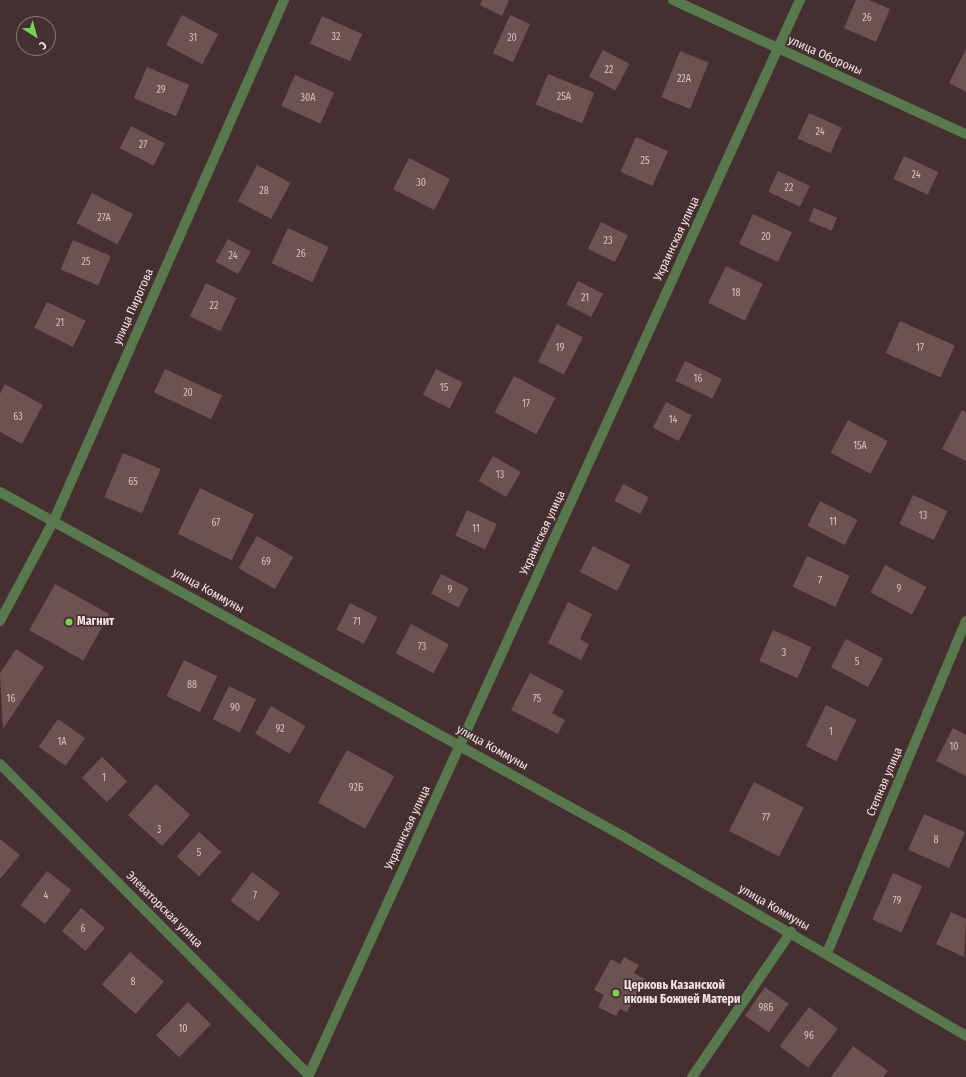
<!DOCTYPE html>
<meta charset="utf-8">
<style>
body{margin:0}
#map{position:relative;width:966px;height:1077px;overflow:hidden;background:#462f30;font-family:"Fira Sans Condensed",sans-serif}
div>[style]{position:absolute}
.building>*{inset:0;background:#6c5353;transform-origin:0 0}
.minor>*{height:10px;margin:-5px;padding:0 5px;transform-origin:5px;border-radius:5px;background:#58784e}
.tertiary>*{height:10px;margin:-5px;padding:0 5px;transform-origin:5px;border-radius:5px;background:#58784e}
.dots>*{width:11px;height:11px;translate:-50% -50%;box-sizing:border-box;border:2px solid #462f30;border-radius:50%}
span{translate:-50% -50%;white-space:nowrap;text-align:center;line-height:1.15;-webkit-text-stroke:3px #462f30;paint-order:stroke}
.number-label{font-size:10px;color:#d3c1c1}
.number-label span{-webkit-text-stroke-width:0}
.street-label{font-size:12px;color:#f5e6e6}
.poi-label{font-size:12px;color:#f5e6e6;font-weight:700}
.left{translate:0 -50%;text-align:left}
.north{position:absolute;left:16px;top:16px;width:40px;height:40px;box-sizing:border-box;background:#462f30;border:1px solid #8c7879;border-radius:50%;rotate:143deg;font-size:11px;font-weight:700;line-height:16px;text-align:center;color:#f5e6e6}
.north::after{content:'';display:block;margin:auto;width:14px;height:18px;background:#78d158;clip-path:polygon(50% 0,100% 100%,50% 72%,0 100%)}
</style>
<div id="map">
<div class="building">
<i style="clip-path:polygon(482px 0,509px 0,502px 16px,480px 5px)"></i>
<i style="clip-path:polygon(856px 0,869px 0,890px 9px,876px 42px,844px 28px)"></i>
<i style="left:182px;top:15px;width:41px;height:34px;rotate:28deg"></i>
<i style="left:510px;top:15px;width:22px;height:42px;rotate:24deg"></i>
<i style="left:322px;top:16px;width:44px;height:30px;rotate:24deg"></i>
<i style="clip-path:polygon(966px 49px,966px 92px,949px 83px)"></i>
<i style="left:603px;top:50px;width:30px;height:30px;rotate:28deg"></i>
<i style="left:680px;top:51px;width:31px;height:50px;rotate:22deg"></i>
<i style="left:147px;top:67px;width:46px;height:34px;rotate:23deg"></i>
<i style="left:548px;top:74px;width:50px;height:33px;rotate:22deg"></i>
<i style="left:295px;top:75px;width:43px;height:34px;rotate:24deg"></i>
<i style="left:809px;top:113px;width:36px;height:28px;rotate:24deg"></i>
<i style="left:131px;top:126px;width:38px;height:25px;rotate:27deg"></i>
<i style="left:636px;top:137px;width:35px;height:38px;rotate:24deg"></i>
<i style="left:904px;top:156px;width:38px;height:25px;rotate:25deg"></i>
<i style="left:409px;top:158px;width:46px;height:35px;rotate:27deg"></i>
<i style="left:257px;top:165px;width:38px;height:41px;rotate:28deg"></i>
<i style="left:778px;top:171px;width:35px;height:23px;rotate:25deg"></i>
<i style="left:92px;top:193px;width:46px;height:34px;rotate:27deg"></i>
<i style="left:814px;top:208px;width:25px;height:14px;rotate:23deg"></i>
<i style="left:753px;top:214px;width:43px;height:33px;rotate:25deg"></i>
<i style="left:601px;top:222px;width:30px;height:30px;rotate:26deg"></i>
<i style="left:288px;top:228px;width:45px;height:39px;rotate:25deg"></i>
<i style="left:228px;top:239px;width:26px;height:26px;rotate:29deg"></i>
<i style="left:73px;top:240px;width:41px;height:32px;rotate:23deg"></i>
<i style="left:726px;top:266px;width:41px;height:41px;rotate:26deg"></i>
<i style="left:578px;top:281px;width:28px;height:26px;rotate:27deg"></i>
<i style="left:206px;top:283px;width:34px;height:37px;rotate:26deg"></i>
<i style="left:47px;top:302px;width:43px;height:29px;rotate:26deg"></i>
<i style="left:900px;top:321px;width:60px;height:35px;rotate:24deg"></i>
<i style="left:557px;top:324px;width:29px;height:42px;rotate:27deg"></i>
<i style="left:685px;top:361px;width:41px;height:22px;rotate:26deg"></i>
<i style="left:165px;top:369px;width:63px;height:26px;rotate:25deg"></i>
<i style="left:436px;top:369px;width:30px;height:29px;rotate:27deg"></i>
<i style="left:514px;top:376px;width:47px;height:41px;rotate:28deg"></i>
<i style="clip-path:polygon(5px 384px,43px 405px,22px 444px,0 432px,0 394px)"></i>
<i style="left:666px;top:402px;width:29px;height:29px;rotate:27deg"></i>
<i style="clip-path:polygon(962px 410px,966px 412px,966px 461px,942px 449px)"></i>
<i style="left:848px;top:420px;width:45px;height:37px;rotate:28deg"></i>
<i style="left:123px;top:453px;width:41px;height:48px;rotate:23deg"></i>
<i style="left:493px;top:456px;width:32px;height:29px;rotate:30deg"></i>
<i style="left:623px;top:484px;width:29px;height:19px;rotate:27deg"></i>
<i style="left:200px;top:488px;width:60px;height:51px;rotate:26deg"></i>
<i style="left:913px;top:495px;width:38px;height:32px;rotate:25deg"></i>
<i style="left:820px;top:501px;width:42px;height:28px;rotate:27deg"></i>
<i style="left:467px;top:510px;width:33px;height:28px;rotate:25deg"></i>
<i style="left:257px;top:536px;width:42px;height:37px;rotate:30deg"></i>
<i style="left:593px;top:546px;width:42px;height:29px;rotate:27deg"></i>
<i style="left:807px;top:556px;width:47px;height:34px;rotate:25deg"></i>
<i style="left:885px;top:565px;width:47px;height:31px;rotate:28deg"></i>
<i style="left:441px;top:574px;width:31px;height:22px;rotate:27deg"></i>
<i style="left:55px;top:584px;width:62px;height:53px;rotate:29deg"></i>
<i style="clip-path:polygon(568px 602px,592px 614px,580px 639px,589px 644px,581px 660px,548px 643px)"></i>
<i style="left:350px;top:603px;width:31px;height:30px;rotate:27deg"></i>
<i style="left:411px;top:624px;width:43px;height:33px;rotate:28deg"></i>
<i style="left:773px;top:630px;width:42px;height:34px;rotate:24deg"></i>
<i style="left:846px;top:639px;width:42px;height:32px;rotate:28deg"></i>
<i style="clip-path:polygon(16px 649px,44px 667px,3px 729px,0 673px)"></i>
<i style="left:184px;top:660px;width:37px;height:40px;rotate:26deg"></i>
<i style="clip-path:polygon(530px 673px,564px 691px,552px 713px,565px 720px,558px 734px,511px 710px)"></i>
<i style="left:229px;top:686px;width:30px;height:37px;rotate:26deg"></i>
<i style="left:826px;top:705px;width:34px;height:46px;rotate:26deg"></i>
<i style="left:271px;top:706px;width:40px;height:32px;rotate:30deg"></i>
<i style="left:58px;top:719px;width:33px;height:34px;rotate:35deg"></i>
<i style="clip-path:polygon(953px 728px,966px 735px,966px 776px,936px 761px)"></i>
<i style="left:347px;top:750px;width:54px;height:60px;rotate:29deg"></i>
<i style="left:102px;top:757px;width:35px;height:29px;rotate:44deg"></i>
<i style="left:754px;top:782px;width:56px;height:55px;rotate:27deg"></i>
<i style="left:156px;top:784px;width:46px;height:42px;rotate:42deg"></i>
<i style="left:924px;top:814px;width:45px;height:39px;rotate:24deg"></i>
<i style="left:199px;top:832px;width:30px;height:33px;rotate:42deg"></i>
<i style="clip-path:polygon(0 839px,20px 855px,0 879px)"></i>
<i style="left:47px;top:871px;width:31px;height:43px;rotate:38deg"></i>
<i style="left:252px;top:872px;width:35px;height:36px;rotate:37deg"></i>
<i style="left:893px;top:873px;width:32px;height:51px;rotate:24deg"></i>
<i style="left:81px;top:908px;width:31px;height:30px;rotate:40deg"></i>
<i style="clip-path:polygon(951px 912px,966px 919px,964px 957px,936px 944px)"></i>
<i style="left:130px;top:952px;width:45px;height:43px;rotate:41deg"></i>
<i style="clip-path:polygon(624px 957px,639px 965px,634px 973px,645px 979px,627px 1012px,620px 1009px,616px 1016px,598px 1007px,604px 995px,594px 990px,611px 959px,620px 964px)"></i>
<i style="left:765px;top:987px;width:29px;height:35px;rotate:35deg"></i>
<i style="left:188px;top:1002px;width:32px;height:46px;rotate:44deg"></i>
<i style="left:809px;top:1007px;width:36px;height:49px;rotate:37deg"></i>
<i style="clip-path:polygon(853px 1046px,888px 1071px,883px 1077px,831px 1077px)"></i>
</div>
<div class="minor">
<i style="left:673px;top:0;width:322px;rotate:24.6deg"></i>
<i style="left:0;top:621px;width:115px;rotate:-61.9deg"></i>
<i style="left:54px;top:520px;width:569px;rotate:-66.14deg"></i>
<i style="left:0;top:764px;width:438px;rotate:45.2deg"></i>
<i style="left:827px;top:953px;width:360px;rotate:-67.3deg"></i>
<i style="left:308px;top:1077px;width:365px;rotate:-65.4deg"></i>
<i style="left:692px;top:1077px;width:176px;rotate:-55.7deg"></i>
</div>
<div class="tertiary">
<i style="left:0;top:492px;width:717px;rotate:28.92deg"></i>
<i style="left:628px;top:839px;width:391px;rotate:30.2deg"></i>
<i style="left:460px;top:745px;width:819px;rotate:-65.47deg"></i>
</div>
<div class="dots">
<i style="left:69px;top:622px;background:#78d158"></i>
<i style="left:616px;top:993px;background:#78d158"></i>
</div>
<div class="number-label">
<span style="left:867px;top:19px">26</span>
<span style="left:336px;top:38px">32</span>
<span style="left:193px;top:39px">31</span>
<span style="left:512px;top:39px">20</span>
<span style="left:609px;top:71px">22</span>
<span style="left:684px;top:80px">22А</span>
<span style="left:161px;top:91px">29</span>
<span style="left:564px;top:98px">25А</span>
<span style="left:308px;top:99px">30А</span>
<span style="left:820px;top:133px">24</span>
<span style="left:143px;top:146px">27</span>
<span style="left:645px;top:162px">25</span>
<span style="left:916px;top:176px">24</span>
<span style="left:421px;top:184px">30</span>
<span style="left:789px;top:189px">22</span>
<span style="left:264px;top:192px">28</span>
<span style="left:104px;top:219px">27А</span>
<span style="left:766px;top:238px">20</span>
<span style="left:608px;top:242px">23</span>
<span style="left:301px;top:255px">26</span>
<span style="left:233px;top:257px">24</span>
<span style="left:86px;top:263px">25</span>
<span style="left:736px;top:294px">18</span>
<span style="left:585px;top:299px">21</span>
<span style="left:214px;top:307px">22</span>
<span style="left:60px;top:324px">21</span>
<span style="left:560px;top:349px">19</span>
<span style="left:920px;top:349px">17</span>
<span style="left:698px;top:380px">16</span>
<span style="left:444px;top:389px">15</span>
<span style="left:188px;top:394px">20</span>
<span style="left:526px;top:405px">17</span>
<span style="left:18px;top:418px">63</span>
<span style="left:673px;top:421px">14</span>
<span style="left:860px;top:447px">15А</span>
<span style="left:500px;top:476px">13</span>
<span style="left:133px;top:483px">65</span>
<span style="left:923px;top:517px">13</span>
<span style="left:833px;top:523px">11</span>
<span style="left:216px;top:524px">67</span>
<span style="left:476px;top:530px">11</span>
<span style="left:266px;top:563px">69</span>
<span style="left:820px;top:582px">7</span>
<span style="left:899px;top:590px">9</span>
<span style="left:450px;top:591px">9</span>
<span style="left:357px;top:623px">71</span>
<span style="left:422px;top:648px">73</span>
<span style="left:784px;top:654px">3</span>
<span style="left:857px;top:663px">5</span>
<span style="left:192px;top:686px">88</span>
<span style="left:11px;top:700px">16</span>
<span style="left:537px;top:700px">75</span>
<span style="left:235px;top:709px">90</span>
<span style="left:280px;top:730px">92</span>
<span style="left:831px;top:733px">1</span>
<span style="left:62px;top:743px">1А</span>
<span style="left:954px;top:748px">10</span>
<span style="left:104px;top:779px">1</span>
<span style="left:356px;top:789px">92Б</span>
<span style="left:766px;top:819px">77</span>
<span style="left:159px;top:831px">3</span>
<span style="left:936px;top:841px">8</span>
<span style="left:199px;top:854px">5</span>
<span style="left:46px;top:897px">4</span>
<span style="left:255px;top:897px">7</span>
<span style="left:897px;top:902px">79</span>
<span style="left:83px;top:930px">6</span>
<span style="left:133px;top:983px">8</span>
<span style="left:766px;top:1009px">98Б</span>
<span style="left:183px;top:1030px">10</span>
<span style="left:809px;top:1037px">96</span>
</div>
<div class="street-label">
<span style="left:825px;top:56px;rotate:24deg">улица Обороны</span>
<span style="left:677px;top:239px;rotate:-65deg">Украинская улица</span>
<span style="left:134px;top:307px;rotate:-66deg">улица Пирогова</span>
<span style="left:543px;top:533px;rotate:-65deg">Украинская улица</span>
<span style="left:208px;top:591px;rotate:29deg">улица Коммуны</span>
<span style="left:492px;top:748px;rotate:29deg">улица Коммуны</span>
<span style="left:885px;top:782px;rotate:-67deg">Степная улица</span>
<span style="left:408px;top:828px;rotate:-65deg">Украинская улица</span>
<span style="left:774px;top:908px;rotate:30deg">улица Коммуны</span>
<span style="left:164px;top:910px;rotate:45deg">Элеваторская улица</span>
</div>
<div class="poi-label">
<span class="left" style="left:77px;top:622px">Магнит</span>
<span class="left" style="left:624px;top:993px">Церковь Казанской<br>иконы Божией Матери</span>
</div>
<div class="north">С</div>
</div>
